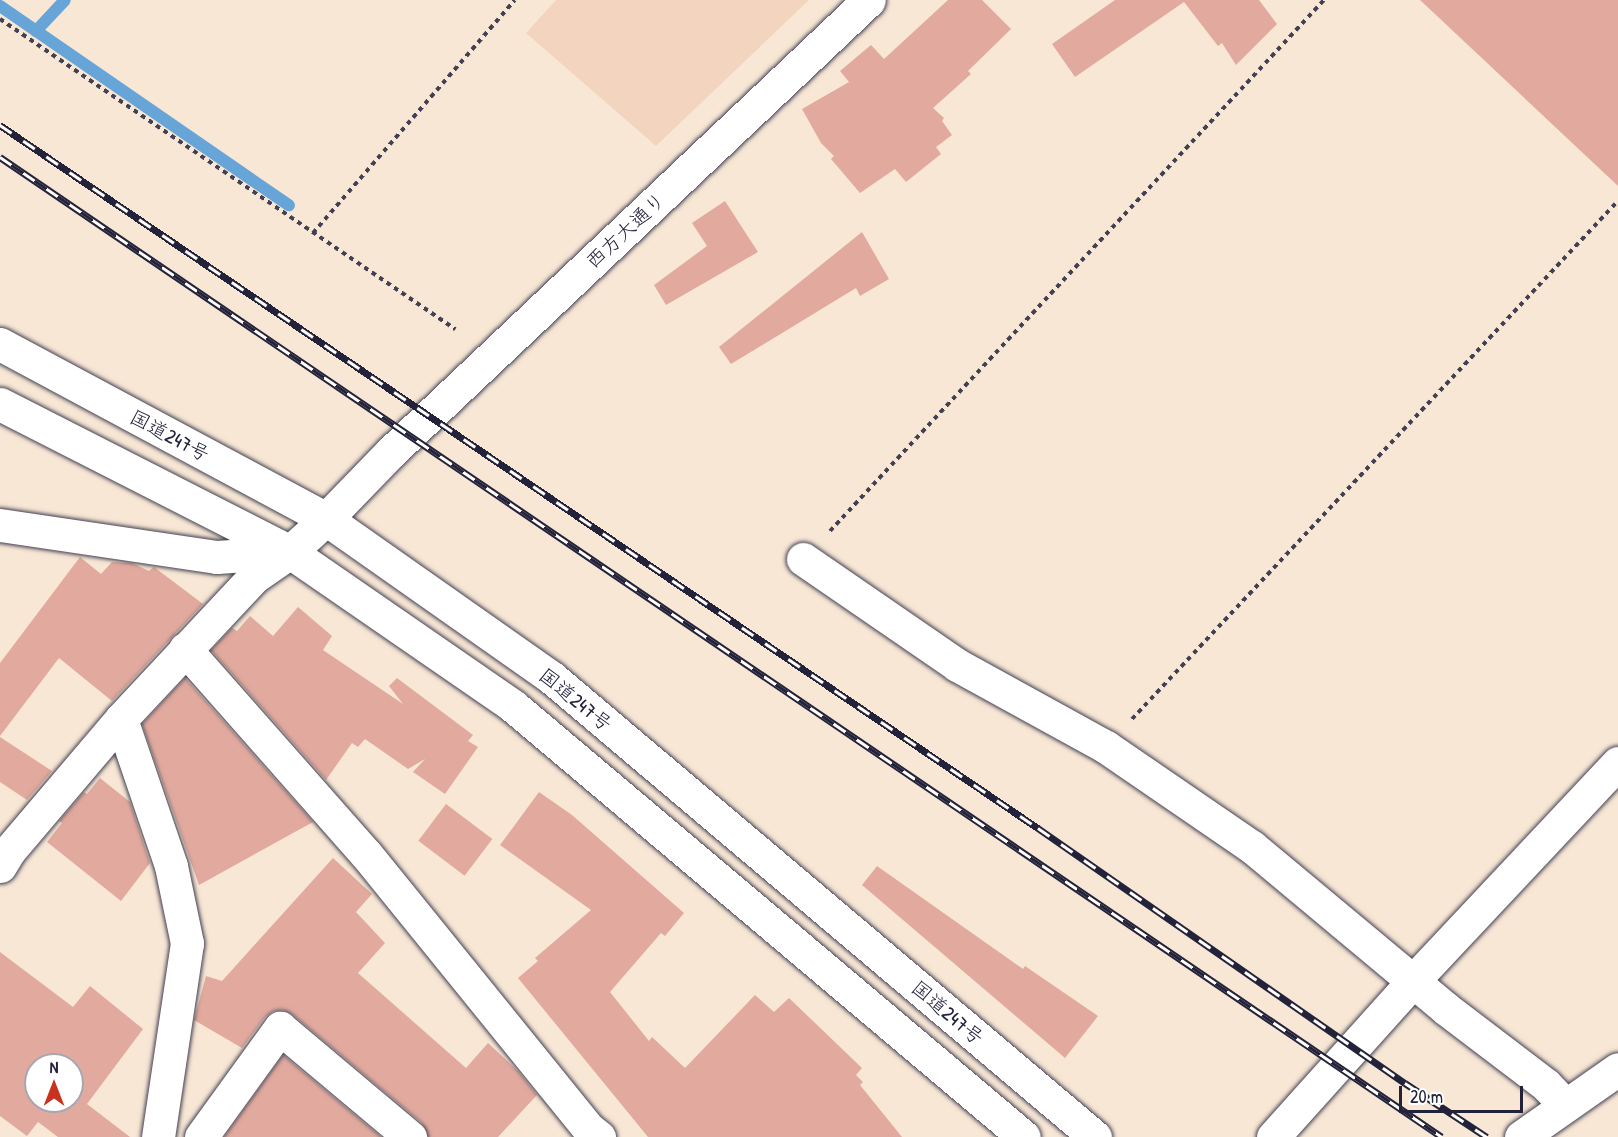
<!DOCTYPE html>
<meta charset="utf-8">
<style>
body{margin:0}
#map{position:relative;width:1618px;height:1137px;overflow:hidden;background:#f8e7d5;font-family:"Patrick Hand","Klee One",sans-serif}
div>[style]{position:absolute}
.built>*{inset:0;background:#f3d4bf}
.stream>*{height:12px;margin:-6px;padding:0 6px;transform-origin:6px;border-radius:6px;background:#67a5d8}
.building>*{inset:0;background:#e2aa9f;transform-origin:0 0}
.path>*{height:4px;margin-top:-2px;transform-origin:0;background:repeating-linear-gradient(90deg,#424052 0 4.5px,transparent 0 9px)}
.roads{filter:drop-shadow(0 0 2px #424052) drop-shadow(0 0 2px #424052)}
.minor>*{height:33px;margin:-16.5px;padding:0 16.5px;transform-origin:16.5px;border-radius:16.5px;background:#fff}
.highway>*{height:33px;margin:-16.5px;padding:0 16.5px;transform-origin:16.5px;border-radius:16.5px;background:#fff}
.rail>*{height:7px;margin-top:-3.5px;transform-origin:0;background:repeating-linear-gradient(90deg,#fff 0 14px,#22223b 0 28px);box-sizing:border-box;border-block:2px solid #22223b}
span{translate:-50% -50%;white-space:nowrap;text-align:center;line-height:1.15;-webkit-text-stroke:5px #fff;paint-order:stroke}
.street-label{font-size:20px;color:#22223b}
.north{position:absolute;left:24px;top:1053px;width:60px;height:60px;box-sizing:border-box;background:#fff;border:2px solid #a7a7b1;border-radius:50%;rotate:0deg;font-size:16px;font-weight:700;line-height:24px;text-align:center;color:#22223b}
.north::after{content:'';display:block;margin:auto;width:21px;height:27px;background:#c8321e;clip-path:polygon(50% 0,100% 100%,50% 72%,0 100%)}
.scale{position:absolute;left:1399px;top:1086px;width:124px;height:27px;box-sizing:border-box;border:3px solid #22223b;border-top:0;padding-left:8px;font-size:18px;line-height:21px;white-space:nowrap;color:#22223b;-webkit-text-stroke:4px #fff;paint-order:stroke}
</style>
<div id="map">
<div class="built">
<i style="clip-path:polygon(556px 0,809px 0,656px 146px,526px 33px)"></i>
</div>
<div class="stream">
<i style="left:0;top:6px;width:351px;rotate:34.6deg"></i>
<i style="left:36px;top:31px;width:42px;rotate:-46.9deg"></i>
</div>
<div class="building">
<i style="clip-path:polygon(948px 0,982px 0,1011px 29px,968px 71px,971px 74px,933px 108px,944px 118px,942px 121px,952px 135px,936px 147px,941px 154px,906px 182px,895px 169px,860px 193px,831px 159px,834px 156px,821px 143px,802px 109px,849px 82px,840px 71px,871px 45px,884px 59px)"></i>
<i style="clip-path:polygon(1115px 0,1259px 0,1277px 24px,1236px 65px,1222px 43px,1218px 46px,1184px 2px,1075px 77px,1052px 44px)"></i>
<i style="clip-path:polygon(1420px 0,1618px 0,1618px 186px)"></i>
<i style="clip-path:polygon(725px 201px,758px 252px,666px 305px,654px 285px,707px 246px,692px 223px)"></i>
<i style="clip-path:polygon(862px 232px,889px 279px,860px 296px,856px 288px,731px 364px,719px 347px)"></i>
<i style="clip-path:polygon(80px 557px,101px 574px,112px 562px,132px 563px,149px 571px,154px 567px,203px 604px,112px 701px,59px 658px,0 736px,0 663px)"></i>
<i style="clip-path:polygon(298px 607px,332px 636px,323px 650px,403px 704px,389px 686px,397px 678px,473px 735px,468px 741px,478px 747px,445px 794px,413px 772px,425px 759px,408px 769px,365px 739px,358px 747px,352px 743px,326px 780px,211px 650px,232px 628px,237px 631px,250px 616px,273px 636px)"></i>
<i style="clip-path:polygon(185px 678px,313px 822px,199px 885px,142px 724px)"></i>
<i style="clip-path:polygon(0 737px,52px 771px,27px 800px,0 782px)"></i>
<i style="clip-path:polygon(100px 778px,130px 802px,150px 863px,121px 901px,47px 842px,62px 823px,59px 821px,84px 792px,87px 794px)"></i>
<i style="clip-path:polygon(539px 792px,572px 815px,684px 913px,665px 936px,661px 933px,610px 992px,649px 1041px,652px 1037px,685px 1068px,755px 995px,774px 1012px,789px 998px,862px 1068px,856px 1075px,863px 1082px,860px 1085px,902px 1137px,648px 1137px,518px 978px,538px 961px,535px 958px,591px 910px,500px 845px)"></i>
<i style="left:446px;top:804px;width:58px;height:46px;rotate:37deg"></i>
<i style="clip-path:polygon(333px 858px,372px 894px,356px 912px,385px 943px,358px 973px,466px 1068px,488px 1043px,518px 1071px,537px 1095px,498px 1137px,428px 1137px,422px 1123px,292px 1014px,283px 1010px,273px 1011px,265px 1017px,242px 1048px,194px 1020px,206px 976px,222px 981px)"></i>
<i style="clip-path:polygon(877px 866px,1023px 969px,1025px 966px,1098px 1016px,1065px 1058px,862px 885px)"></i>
<i style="clip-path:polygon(evenodd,0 952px,73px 1007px,90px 986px,143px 1029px,87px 1104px,130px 1137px,58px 1137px,38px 1122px,27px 1136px,0 1116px,0 952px,36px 1065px,72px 1065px,72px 1101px,36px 1101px,36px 1065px)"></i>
<i style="clip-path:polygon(283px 1055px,381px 1137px,224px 1137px)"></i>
</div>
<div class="path">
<i style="left:0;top:19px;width:551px;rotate:34.27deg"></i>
<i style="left:313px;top:233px;width:308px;rotate:-49.1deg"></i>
<i style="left:830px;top:531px;width:725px;rotate:-47.07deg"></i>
<i style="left:1132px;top:719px;width:710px;rotate:-46.83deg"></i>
</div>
<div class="roads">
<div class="minor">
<i style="left:0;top:525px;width:219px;rotate:8.4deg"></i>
<i style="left:217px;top:557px;width:73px;rotate:-3.9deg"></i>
<i style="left:803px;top:559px;width:187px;rotate:34.5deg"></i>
<i style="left:957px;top:665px;width:170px;rotate:28.8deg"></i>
<i style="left:1106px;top:747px;width:177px;rotate:34.4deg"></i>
<i style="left:1252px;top:847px;width:251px;rotate:39.8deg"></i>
<i style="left:1445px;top:1008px;width:127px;rotate:37.3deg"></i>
<i style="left:1546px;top:1085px;width:28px;rotate:46deg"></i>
<i style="left:185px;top:649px;width:273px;rotate:48.6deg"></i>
<i style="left:366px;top:854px;width:354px;rotate:51deg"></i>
<i style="left:589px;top:1129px;width:13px;rotate:39deg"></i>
<i style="left:121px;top:719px;width:155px;rotate:71.2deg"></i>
<i style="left:171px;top:866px;width:79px;rotate:78.3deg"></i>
<i style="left:187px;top:943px;width:196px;rotate:98.5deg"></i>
<i style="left:0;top:866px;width:17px;rotate:-59deg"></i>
<i style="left:9px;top:851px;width:173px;rotate:-49.7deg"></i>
<i style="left:121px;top:719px;width:195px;rotate:-46.9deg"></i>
<i style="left:254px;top:577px;width:44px;rotate:-34.8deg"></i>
<i style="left:290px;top:552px;width:49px;rotate:-42.5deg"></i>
<i style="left:326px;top:519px;width:95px;rotate:-45.9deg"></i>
<i style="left:392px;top:451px;width:656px;rotate:-43.4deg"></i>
<i style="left:201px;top:1137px;width:135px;rotate:-54.1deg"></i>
<i style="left:280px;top:1028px;width:170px;rotate:40deg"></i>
<i style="left:1273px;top:1137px;width:210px;rotate:-48.1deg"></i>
<i style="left:1413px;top:981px;width:299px;rotate:-46.8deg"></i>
<i style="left:1521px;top:1137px;width:118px;rotate:-35deg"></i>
</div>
<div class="highway">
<i style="left:0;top:344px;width:370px;rotate:28.2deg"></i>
<i style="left:326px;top:519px;width:276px;rotate:35.1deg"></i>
<i style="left:552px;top:678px;width:711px;rotate:40.21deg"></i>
<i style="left:0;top:404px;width:326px;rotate:27deg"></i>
<i style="left:290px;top:552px;width:271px;rotate:34.6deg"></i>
<i style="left:513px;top:706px;width:668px;rotate:40.15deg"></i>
</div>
</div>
<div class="rail">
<i style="left:0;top:125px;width:1254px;rotate:34.11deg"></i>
<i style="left:1038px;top:828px;width:447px;rotate:34.8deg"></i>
<i style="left:1405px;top:1083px;width:98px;rotate:33.4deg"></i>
<i style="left:0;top:157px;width:1743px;rotate:34.2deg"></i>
</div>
<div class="street-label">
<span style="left:625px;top:230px;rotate:-43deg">西方大通り</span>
<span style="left:170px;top:435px;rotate:28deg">国道247号</span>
<span style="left:576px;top:699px;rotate:39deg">国道247号</span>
<span style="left:948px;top:1012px;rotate:40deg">国道247号</span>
</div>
<div class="north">N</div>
<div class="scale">20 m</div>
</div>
